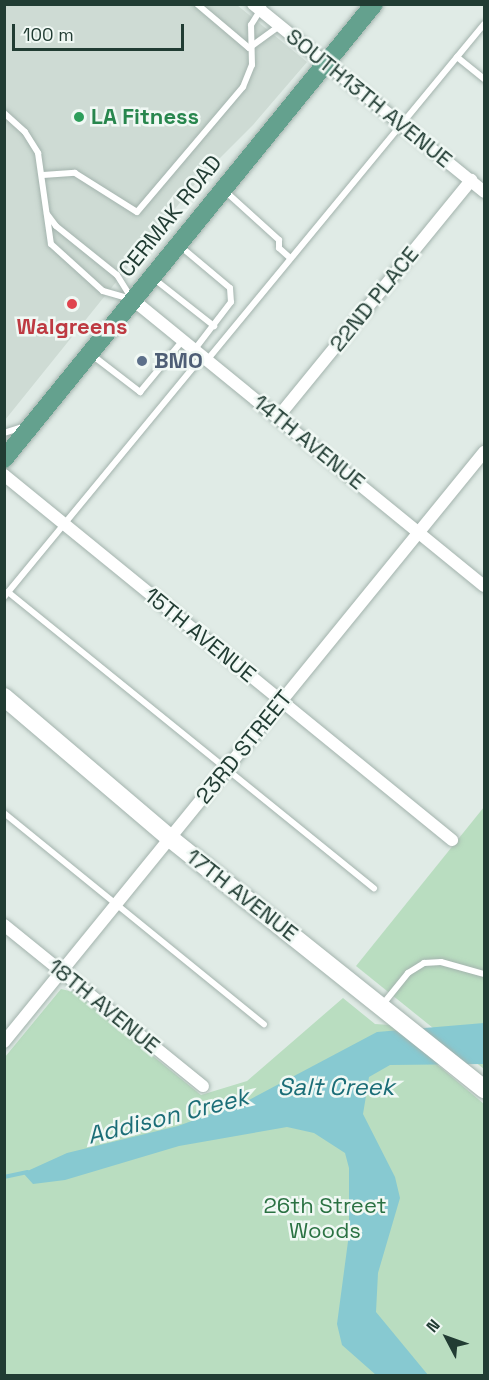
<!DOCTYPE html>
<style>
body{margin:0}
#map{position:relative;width:489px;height:1380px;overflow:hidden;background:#e0ebe6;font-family:"Space Grotesk",sans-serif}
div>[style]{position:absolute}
.built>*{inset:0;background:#cedbd4}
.green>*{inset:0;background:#b9ddc0}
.water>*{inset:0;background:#87c9d1}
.stream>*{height:4px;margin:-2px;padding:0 2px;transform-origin:2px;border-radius:2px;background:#87c9d1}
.roads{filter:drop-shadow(0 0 2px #a3b3ad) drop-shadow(0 0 2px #a3b3ad)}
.lane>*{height:6px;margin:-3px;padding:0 3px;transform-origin:3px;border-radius:3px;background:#fff}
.street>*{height:12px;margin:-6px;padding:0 6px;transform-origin:6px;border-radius:6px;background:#fff}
.secondary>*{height:18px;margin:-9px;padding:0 9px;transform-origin:9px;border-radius:9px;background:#fff}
.primary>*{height:18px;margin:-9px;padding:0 9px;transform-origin:9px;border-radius:9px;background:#64a18e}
.dots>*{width:16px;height:16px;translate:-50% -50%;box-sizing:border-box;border:3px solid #f0f8f4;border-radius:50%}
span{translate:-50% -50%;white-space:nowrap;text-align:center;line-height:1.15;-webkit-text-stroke:5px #f0f8f4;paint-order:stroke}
.street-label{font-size:22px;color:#213c33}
.leisure-label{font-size:22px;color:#27864d;font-weight:700}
.left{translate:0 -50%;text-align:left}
.health-label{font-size:22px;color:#be3a42;font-weight:700}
.service-label{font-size:22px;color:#4e5e75;font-weight:700}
.park-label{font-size:22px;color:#2b7243}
.water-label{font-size:24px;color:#1b6d77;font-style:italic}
.frame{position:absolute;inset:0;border:6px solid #213c33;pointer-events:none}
.north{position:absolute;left:417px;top:1308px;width:60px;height:60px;-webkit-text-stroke:4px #f0f8f4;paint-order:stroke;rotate:311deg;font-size:16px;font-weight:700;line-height:24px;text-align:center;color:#213c33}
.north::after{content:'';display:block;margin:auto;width:21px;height:27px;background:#213c33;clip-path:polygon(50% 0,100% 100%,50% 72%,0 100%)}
.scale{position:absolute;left:12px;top:24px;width:172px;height:27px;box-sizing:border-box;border:3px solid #213c33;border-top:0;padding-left:8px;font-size:18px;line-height:21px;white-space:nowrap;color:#213c33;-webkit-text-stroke:4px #f0f8f4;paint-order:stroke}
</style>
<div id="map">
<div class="built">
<i style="clip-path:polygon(5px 5px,237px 5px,307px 62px,253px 125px,199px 179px,5px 420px)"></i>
</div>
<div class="green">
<i style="clip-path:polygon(484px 807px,484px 1069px,356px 966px)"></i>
<i style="clip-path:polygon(61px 989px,74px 992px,201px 1095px,247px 1081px,343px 998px,375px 1024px,390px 1025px,484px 1104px,484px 1375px,5px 1376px,5px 1057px)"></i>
</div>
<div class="water">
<i style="clip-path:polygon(484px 1023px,484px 1064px,390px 1065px,369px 1077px,367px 1090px,363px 1114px,395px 1177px,400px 1198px,378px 1273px,376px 1312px,428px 1375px,376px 1375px,342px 1345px,337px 1324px,349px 1234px,349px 1168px,345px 1153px,314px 1133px,287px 1127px,179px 1146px,65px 1180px,33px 1184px,23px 1173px,67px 1153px,178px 1126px,249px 1100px,377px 1032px)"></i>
</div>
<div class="stream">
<i style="left:4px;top:1177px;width:24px;rotate:-12deg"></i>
</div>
<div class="roads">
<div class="lane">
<i style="left:197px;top:4px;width:68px;rotate:40.2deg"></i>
<i style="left:249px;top:48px;width:37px;rotate:-36deg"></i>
<i style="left:457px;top:57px;width:35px;rotate:39deg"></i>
<i style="left:4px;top:113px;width:28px;rotate:42deg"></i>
<i style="left:25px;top:132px;width:25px;rotate:58deg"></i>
<i style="left:38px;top:153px;width:92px;rotate:81.9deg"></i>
<i style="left:51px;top:244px;width:70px;rotate:42.1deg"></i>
<i style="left:103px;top:291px;width:29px;rotate:16deg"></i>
<i style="left:43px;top:175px;width:32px;rotate:-4deg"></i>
<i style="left:75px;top:173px;width:73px;rotate:32.2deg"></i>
<i style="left:137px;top:212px;width:164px;rotate:-49.7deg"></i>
<i style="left:243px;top:87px;width:24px;rotate:-68deg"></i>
<i style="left:252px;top:65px;width:40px;rotate:-91.4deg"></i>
<i style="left:251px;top:25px;width:25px;rotate:-58deg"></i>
<i style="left:225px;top:191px;width:73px;rotate:42.2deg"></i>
<i style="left:279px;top:240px;width:8px;rotate:90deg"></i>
<i style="left:279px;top:248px;width:15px;rotate:42deg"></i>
<i style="left:47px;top:214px;width:15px;rotate:53deg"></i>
<i style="left:56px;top:226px;width:78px;rotate:38.8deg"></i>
<i style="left:117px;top:275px;width:28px;rotate:58deg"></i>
<i style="left:180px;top:246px;width:65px;rotate:40deg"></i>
<i style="left:230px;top:288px;width:14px;rotate:86deg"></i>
<i style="left:231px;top:302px;width:59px;rotate:127.5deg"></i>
<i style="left:153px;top:278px;width:78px;rotate:38.2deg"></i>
<i style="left:92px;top:355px;width:61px;rotate:37.6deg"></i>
<i style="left:140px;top:392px;width:67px;rotate:-50.4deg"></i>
<i style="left:208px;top:359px;width:434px;rotate:-50.5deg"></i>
<i style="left:4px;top:433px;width:20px;rotate:-18deg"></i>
<i style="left:8px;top:592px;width:471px;rotate:39deg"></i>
<i style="left:4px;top:597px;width:313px;rotate:-50.5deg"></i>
<i style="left:4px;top:813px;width:335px;rotate:39.1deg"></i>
<i style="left:383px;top:1004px;width:40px;rotate:-51deg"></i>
<i style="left:408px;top:973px;width:19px;rotate:-32deg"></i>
<i style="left:424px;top:963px;width:17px;rotate:-3deg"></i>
<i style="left:441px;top:962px;width:45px;rotate:15.6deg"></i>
</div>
<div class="street">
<i style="left:253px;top:4px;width:298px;rotate:39.1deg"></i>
<i style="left:132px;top:299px;width:454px;rotate:39.2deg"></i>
<i style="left:278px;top:417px;width:306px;rotate:-50.8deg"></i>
<i style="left:4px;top:475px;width:578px;rotate:39.17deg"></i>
<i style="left:4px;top:925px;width:256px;rotate:39deg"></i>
<i style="left:4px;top:1042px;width:761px;rotate:-50.87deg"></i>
</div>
<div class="secondary">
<i style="left:4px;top:697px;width:219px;rotate:40.4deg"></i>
<i style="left:171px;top:839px;width:401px;rotate:38.6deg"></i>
</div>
<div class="primary">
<i style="left:4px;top:459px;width:586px;rotate:-50.88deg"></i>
</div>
</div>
<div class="dots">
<i style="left:79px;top:117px;background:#2e9e5b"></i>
<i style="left:72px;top:304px;background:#e0444e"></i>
<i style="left:142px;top:361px;background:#5c6f8a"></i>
</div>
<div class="street-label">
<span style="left:369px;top:98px;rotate:39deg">SOUTH13TH AVENUE</span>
<span style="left:170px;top:216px;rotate:-51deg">CERMAK ROAD</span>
<span style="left:374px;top:299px;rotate:-51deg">22ND PLACE</span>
<span style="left:309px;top:442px;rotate:39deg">14TH AVENUE</span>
<span style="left:200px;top:635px;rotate:39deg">15TH AVENUE</span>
<span style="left:244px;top:747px;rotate:-51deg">23RD STREET</span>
<span style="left:242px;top:895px;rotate:38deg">17TH AVENUE</span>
<span style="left:104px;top:1006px;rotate:39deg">18TH AVENUE</span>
</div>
<div class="leisure-label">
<span class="left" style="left:91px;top:117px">LA Fitness</span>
</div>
<div class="health-label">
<span style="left:72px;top:327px">Walgreens</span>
</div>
<div class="service-label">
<span class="left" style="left:154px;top:361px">BMO</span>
</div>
<div class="park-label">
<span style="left:325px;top:1218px">26th Street<br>Woods</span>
</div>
<div class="water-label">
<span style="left:336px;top:1087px">Salt Creek</span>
<span style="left:168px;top:1116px;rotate:-14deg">Addison Creek</span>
</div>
<div class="frame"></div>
<div class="north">N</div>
<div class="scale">100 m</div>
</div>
